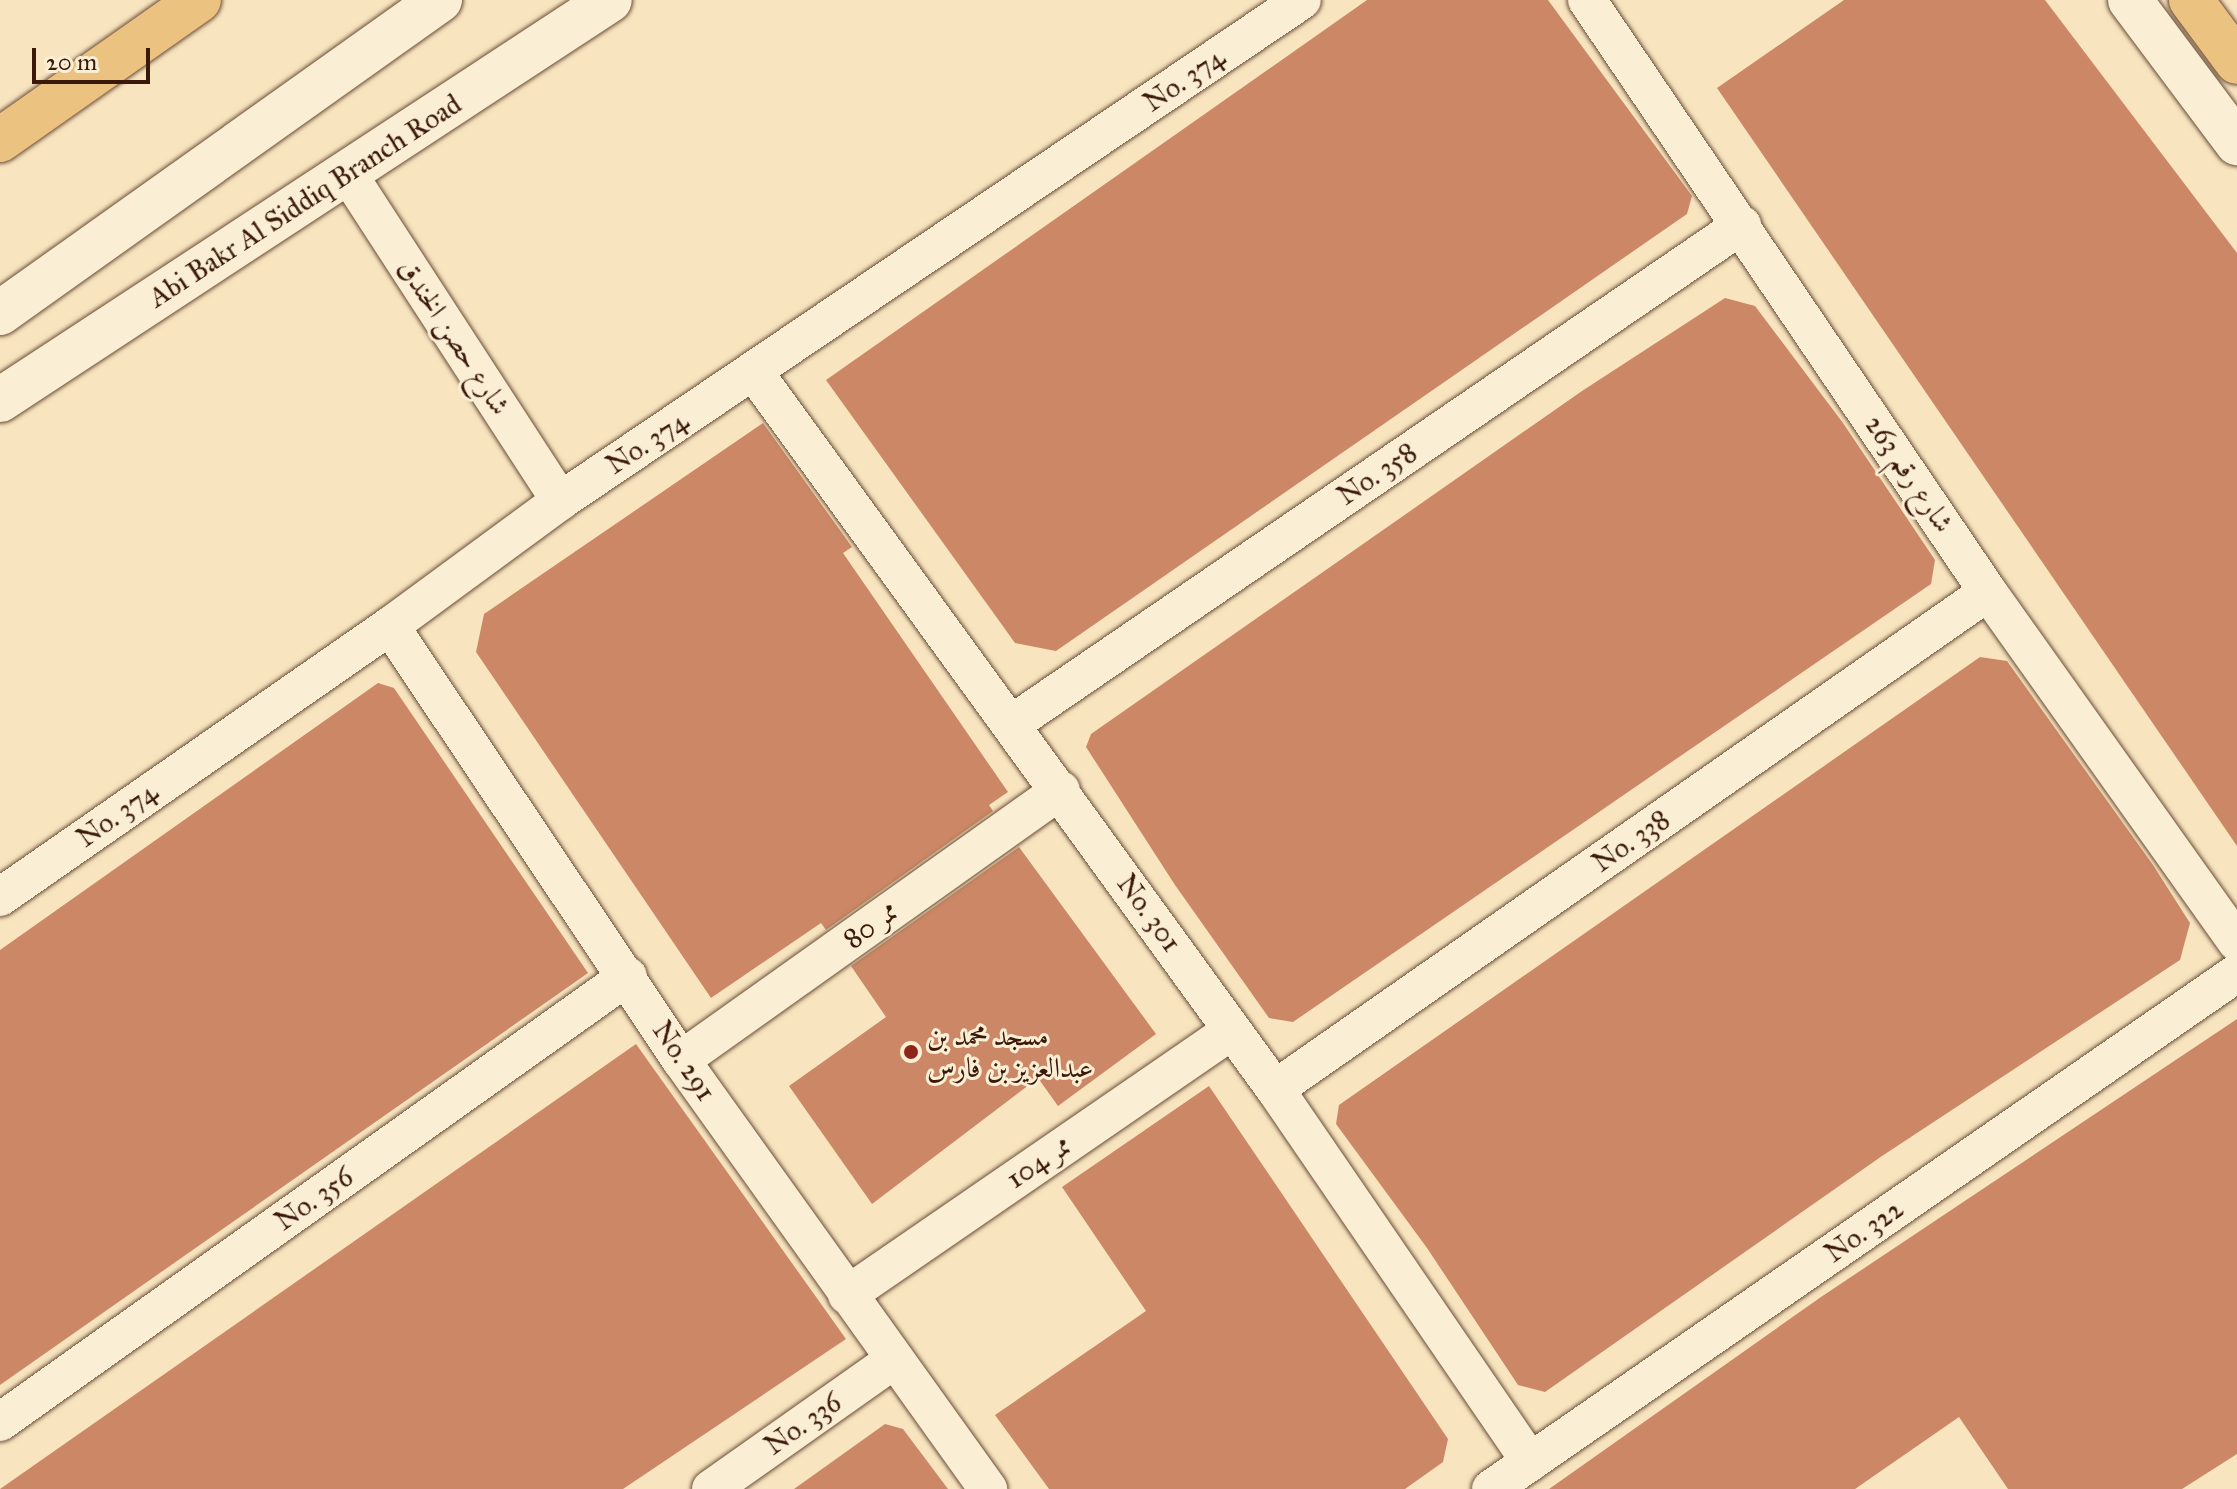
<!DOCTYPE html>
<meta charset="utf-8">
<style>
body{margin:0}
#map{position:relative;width:2237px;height:1489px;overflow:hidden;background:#f8e5bf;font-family:"IM FELL Great Primer",Amiri,serif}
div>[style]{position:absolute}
.building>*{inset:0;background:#c86}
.roads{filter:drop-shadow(0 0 2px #6a4c37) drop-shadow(0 0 2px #6a4c37)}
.street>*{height:38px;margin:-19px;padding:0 19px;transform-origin:19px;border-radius:19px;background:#faeed5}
.secondary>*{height:44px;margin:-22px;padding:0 22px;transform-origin:22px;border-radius:22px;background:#faeed5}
.primary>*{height:44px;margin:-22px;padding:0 22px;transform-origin:22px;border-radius:22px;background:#ecc280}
.highway>*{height:44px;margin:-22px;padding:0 22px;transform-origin:22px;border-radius:22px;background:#ecc280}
.dots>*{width:22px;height:22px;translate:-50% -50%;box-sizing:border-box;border:4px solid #faeed5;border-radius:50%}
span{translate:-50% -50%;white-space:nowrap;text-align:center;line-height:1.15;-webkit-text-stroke:6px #faeed5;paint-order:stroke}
.street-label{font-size:28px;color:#3b190a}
.poi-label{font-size:28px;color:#3b190a}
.left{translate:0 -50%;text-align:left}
.scale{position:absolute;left:32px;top:48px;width:118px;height:36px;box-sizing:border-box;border:4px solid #3b190a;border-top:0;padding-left:10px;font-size:24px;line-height:28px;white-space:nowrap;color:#3b190a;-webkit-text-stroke:6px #faeed5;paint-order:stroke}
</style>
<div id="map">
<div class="building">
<i style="clip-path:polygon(1367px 0,1548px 0,1692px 196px,1687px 214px,1056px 651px,1015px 643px,826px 380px)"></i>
<i style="clip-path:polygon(1844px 0,2045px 0,2237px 253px,2237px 846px,1717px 88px)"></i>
<i style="clip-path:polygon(1725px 298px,1755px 306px,1843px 423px,1935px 560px,1931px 584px,1293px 1022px,1269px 1018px,1175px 885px,1086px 747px,1091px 734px,1582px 391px)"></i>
<i style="clip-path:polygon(763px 423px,852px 547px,843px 553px,1008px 792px,989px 805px,993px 811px,826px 930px,821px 923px,711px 998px,476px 652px,484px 614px)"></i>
<i style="clip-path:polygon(1980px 657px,2007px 661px,2153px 865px,2190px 923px,2180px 960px,1882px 1156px,1545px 1392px,1518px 1385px,1427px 1248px,1336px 1124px,1339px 1105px)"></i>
<i style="clip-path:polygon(378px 683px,394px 688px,588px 973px,0 1385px,0 950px)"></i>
<i style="clip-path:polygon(1019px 847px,1156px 1034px,1058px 1106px,1038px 1078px,872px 1204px,789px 1086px,886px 1017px,851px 966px)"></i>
<i style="clip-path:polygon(2237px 1019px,2237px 1454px,2182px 1489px,2008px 1489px,1959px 1417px,1855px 1489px,1549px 1489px,1821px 1297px)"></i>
<i style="clip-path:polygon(636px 1044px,846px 1339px,623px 1489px,0 1489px)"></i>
<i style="clip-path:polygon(1209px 1086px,1448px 1439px,1443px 1462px,1405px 1489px,1049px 1489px,995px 1415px,1146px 1311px,1062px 1187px)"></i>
<i style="clip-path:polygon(885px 1424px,903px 1429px,948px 1489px,794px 1489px)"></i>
</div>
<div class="roads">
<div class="street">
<i style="left:1587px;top:0;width:715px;rotate:55.89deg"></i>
<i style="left:1988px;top:592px;width:430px;rotate:54.6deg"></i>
<i style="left:348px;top:174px;width:390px;rotate:57deg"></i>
<i style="left:754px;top:372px;width:886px;rotate:54deg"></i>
<i style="left:1275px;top:1089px;width:452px;rotate:55.6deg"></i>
<i style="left:390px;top:626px;width:523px;rotate:56.16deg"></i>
<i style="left:681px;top:1060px;width:528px;rotate:54.41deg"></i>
<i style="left:1013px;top:723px;width:883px;rotate:-34.34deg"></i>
<i style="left:0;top:897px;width:475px;rotate:-34.8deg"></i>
<i style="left:390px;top:626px;width:211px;rotate:-36.3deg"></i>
<i style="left:560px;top:501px;width:895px;rotate:-34.03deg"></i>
<i style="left:681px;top:1060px;width:466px;rotate:-35.4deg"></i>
<i style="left:1275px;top:1089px;width:869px;rotate:-34.88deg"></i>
<i style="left:847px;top:1295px;width:467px;rotate:-34.5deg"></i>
<i style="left:0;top:1422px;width:770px;rotate:-35.38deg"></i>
<i style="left:711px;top:1489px;width:225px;rotate:-35.2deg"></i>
<i style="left:1491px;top:1489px;width:907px;rotate:-34.67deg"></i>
</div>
<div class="secondary">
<i style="left:2130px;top:0;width:179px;rotate:53.2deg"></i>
<i style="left:0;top:313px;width:540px;rotate:-35.43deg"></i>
<i style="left:0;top:400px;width:729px;rotate:-33.25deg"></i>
</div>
<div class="primary">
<i style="left:2191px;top:0;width:77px;rotate:53.4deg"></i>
</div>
<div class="highway">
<i style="left:0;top:140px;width:243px;rotate:-35.1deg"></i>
</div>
</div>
<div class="dots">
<i style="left:911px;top:1052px;background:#8f2418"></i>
</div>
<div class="street-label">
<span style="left:1184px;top:80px;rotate:-34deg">No. 374</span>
<span style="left:305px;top:201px;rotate:-33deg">Abi Bakr Al Siddiq Branch Road</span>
<span style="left:454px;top:337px;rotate:57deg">شارع حصن الخندق</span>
<span style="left:647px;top:443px;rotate:-33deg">No. 374</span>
<span style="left:1377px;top:474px;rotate:-34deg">No. 358</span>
<span style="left:1909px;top:474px;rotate:56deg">شارع رقم 263</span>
<span style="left:117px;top:815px;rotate:-35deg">No. 374</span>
<span style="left:1631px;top:841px;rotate:-35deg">No. 338</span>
<span style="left:1149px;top:913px;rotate:54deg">No. 301</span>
<span style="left:871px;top:925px;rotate:-36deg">ممر 80</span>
<span style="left:684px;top:1061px;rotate:56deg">No. 291</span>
<span style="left:1039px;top:1162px;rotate:-34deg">ممر 104</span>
<span style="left:314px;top:1199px;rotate:-35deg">No. 356</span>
<span style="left:1864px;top:1231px;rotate:-35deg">No. 322</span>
<span style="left:803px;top:1424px;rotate:-35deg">No. 336</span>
</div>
<div class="poi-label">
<span class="left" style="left:927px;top:1052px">مسجد محمد بن<br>عبدالعزيز بن فارس</span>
</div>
<div class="scale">20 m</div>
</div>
